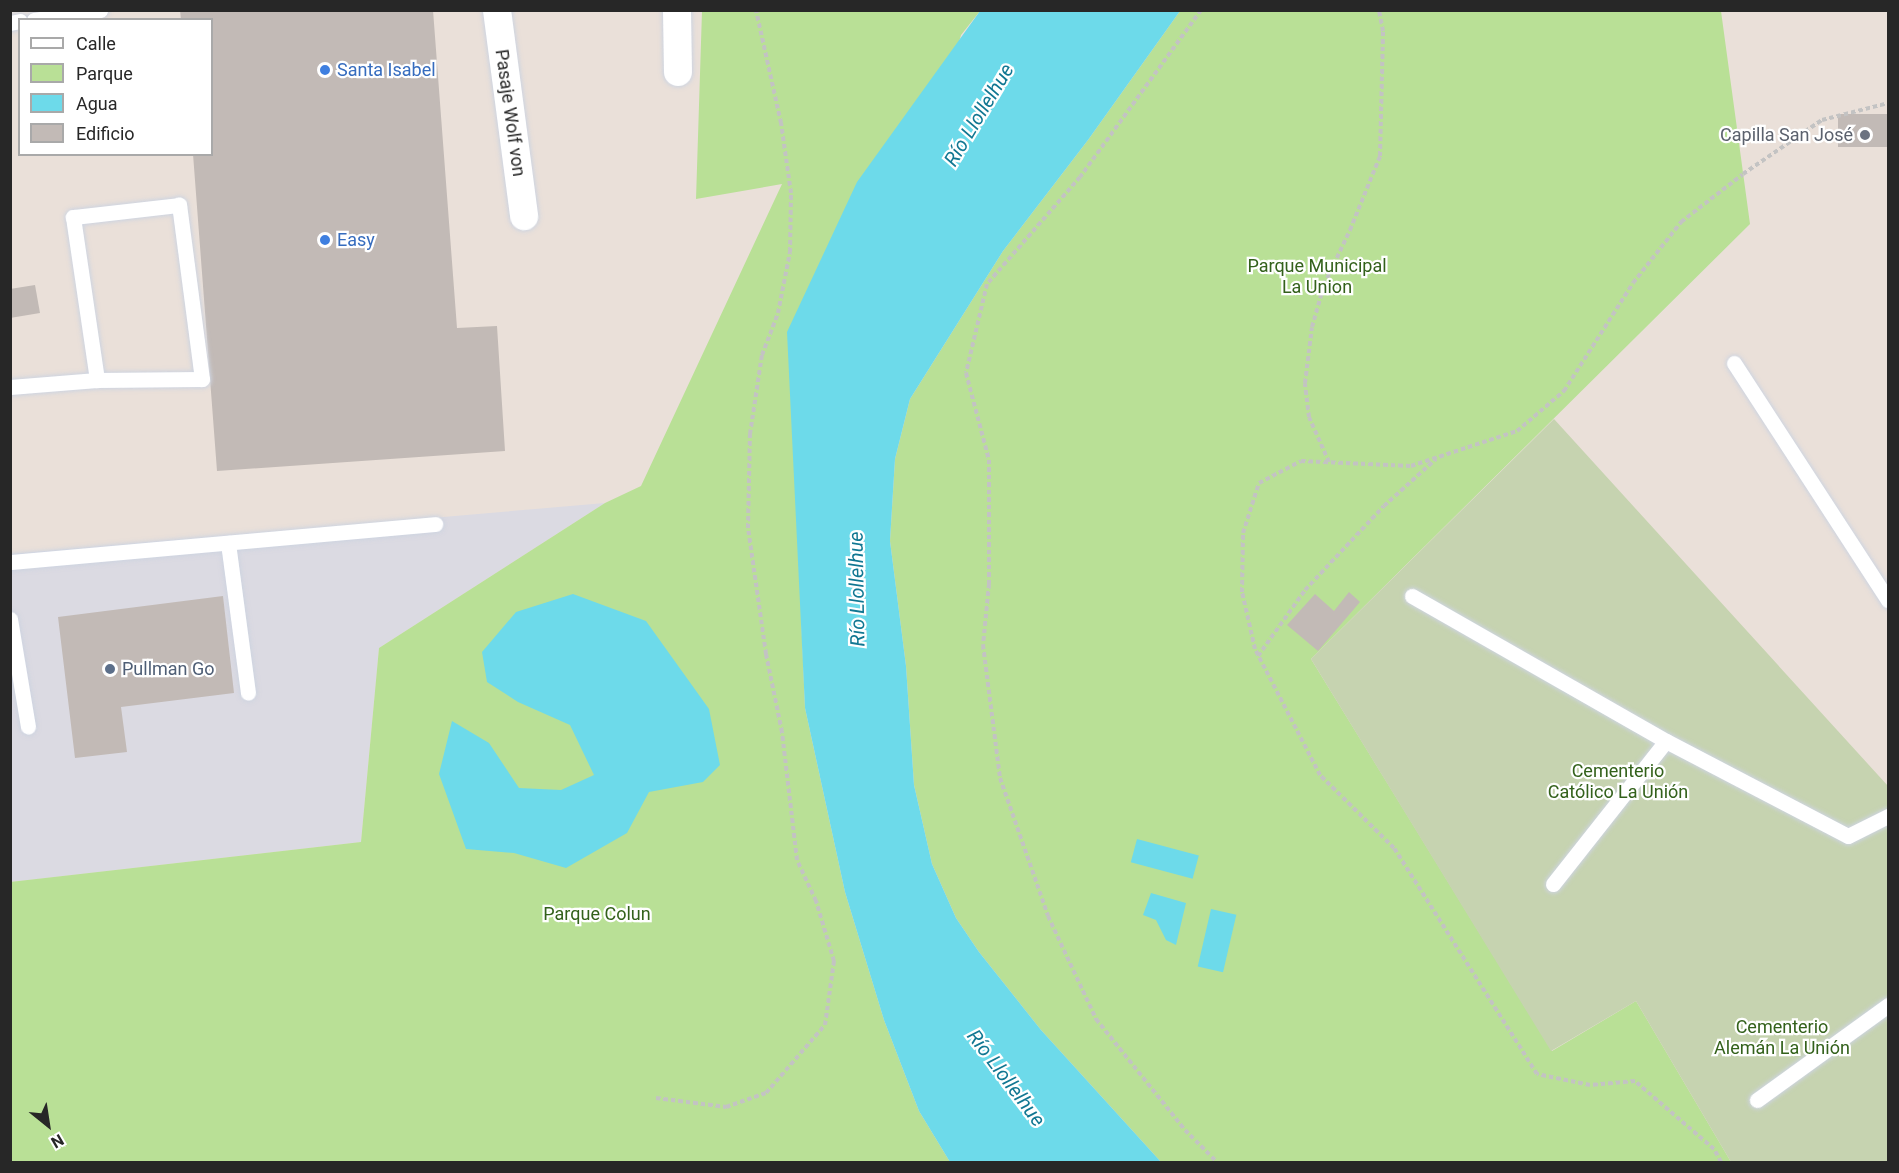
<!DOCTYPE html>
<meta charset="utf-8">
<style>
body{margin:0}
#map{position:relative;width:1899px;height:1173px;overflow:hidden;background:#eae0d9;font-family:Roboto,sans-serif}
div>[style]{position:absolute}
.industrial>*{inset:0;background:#dbdae2}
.green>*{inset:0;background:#b9e096}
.cemetery>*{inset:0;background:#c6d3b0}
.water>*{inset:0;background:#6ddaea;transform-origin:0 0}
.building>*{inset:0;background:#c2bab6;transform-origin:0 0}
.path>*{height:4px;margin-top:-2px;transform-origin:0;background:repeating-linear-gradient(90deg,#c3c3c3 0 4.5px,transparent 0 7.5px)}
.roads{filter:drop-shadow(0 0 2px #ced4e0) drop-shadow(0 0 2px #ced4e0)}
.lane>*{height:15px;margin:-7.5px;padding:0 7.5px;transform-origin:7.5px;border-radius:7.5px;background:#fff}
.street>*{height:28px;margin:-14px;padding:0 14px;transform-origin:14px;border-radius:14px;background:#fff}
.dots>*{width:16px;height:16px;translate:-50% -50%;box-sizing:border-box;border:3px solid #fff;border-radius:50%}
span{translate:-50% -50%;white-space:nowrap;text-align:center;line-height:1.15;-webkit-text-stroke:4.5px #fff;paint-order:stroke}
.shop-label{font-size:18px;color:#366cbe}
.left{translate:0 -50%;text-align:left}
.street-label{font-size:18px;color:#272727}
.worship-label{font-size:18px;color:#5b616d}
.right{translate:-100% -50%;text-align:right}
.park-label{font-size:18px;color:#33611b}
.service-label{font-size:18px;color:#4e5e75}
.water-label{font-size:20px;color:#117792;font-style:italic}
.frame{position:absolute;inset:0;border:12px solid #272727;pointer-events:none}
.legend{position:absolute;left:18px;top:18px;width:195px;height:138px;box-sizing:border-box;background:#fff;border:2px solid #a9a9a9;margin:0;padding:8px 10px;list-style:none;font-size:18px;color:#272727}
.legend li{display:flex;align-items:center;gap:12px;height:30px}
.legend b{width:30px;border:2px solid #a9a9a9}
.north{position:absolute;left:18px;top:1095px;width:60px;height:60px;-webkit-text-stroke:4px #fff;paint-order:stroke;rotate:150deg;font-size:16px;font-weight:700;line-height:24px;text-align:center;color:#272727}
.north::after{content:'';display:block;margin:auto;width:21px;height:27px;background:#272727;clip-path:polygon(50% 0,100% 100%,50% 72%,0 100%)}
</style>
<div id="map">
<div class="industrial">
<i style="clip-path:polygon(605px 503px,379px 648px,361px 842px,11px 882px,11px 554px)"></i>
</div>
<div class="green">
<i style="clip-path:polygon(702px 11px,980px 11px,961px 35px,801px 614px,805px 708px,845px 892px,884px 1020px,919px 1111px,950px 1162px,11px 1162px,10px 882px,361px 842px,379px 648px,605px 503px,641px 486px,782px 184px,696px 199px)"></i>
<i style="clip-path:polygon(1180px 11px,1721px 11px,1750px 224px,1311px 659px,1552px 1051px,1636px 1001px,1731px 1162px,1161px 1162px,1041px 1030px,979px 952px,956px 918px,932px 864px,914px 785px,906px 666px,890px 541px,895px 459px,910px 399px,1003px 251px,1088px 140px)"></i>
</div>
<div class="cemetery">
<i style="clip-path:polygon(1554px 419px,1888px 786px,1888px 1162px,1731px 1162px,1636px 1001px,1551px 1051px,1311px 659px)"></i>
</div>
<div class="water">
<i style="clip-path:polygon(980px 11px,1180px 11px,1088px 140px,1003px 251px,910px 399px,895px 459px,890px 541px,906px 666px,914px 785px,932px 864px,956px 918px,979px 952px,1041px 1030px,1161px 1162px,950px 1162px,919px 1111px,884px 1020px,845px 892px,805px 708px,787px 332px,857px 182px)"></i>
<i style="clip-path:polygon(573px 594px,646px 621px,709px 709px,720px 765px,703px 782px,649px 792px,627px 833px,566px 868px,514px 853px,466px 849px,439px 774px,452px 721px,489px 743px,519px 788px,561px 790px,594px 775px,570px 725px,518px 702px,487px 682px,482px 652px,516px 612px)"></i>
<i style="left:1137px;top:839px;width:64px;height:24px;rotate:15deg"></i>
<i style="clip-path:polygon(1151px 893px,1186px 903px,1176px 945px,1166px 940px,1156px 920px,1143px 915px)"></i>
<i style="left:1211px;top:909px;width:26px;height:59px;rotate:13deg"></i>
</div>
<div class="building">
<i style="clip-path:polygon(180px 10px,433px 10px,457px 328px,497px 326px,505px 451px,217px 471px,193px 154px,212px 154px,212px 20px,181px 20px)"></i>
<i style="left:1888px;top:114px;width:33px;height:50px;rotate:90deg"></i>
<i style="clip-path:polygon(35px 285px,40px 313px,10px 318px,10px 289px)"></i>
<i style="clip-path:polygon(1349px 592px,1360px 602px,1318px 651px,1287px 625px,1315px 594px,1334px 611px)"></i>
<i style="clip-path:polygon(223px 596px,234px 693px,121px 707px,127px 752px,75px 758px,58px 617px)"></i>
</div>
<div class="path">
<i style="left:1201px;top:10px;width:206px;rotate:125.9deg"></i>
<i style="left:1080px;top:177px;width:142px;rotate:131deg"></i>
<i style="left:987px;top:284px;width:91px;rotate:103.3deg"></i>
<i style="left:966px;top:373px;width:90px;rotate:75.2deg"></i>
<i style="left:989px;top:460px;width:124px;rotate:90deg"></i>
<i style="left:989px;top:584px;width:61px;rotate:95.6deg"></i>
<i style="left:983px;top:645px;width:134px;rotate:82.7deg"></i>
<i style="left:1000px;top:778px;width:146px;rotate:70.8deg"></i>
<i style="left:1048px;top:916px;width:114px;rotate:65deg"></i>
<i style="left:1096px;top:1019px;width:142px;rotate:51.3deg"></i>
<i style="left:1185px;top:1130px;width:45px;rotate:45deg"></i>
<i style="left:1329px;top:462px;width:49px;rotate:-114deg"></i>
<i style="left:1309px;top:417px;width:34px;rotate:-97deg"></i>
<i style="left:1305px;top:383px;width:56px;rotate:-82.9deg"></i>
<i style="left:1312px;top:327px;width:44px;rotate:-74.1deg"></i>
<i style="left:1324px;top:285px;width:61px;rotate:-64.7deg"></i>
<i style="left:1350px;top:230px;width:80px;rotate:-67.9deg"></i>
<i style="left:1380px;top:156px;width:125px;rotate:-88.6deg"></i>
<i style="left:1383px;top:31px;width:21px;rotate:-101deg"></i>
<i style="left:1258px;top:656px;width:81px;rotate:-54.5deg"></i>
<i style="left:1305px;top:590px;width:115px;rotate:-46.8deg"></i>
<i style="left:1384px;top:506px;width:70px;rotate:-42.1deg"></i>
<i style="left:656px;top:1098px;width:71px;rotate:7.3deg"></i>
<i style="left:726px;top:1107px;width:42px;rotate:-19.3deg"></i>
<i style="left:766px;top:1093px;width:90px;rotate:-49.1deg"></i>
<i style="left:825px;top:1025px;width:65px;rotate:-82deg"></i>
<i style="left:834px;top:961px;width:63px;rotate:-106.7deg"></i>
<i style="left:816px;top:901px;width:45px;rotate:-114.9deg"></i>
<i style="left:797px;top:860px;width:129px;rotate:-96.7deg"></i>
<i style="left:782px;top:732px;width:80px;rotate:-101.6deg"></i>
<i style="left:766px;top:654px;width:127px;rotate:-98.1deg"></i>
<i style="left:748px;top:528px;width:94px;rotate:-88.8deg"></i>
<i style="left:750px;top:434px;width:80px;rotate:-81.4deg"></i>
<i style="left:762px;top:355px;width:45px;rotate:-69.1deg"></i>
<i style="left:778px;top:313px;width:62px;rotate:-78.9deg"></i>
<i style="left:790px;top:252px;width:59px;rotate:-89deg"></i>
<i style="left:791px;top:193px;width:71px;rotate:-98.1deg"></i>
<i style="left:781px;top:123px;width:116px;rotate:-102.5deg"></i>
<i style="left:1721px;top:1162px;width:15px;rotate:-118deg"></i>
<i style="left:1714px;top:1149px;width:104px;rotate:-139.3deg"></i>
<i style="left:1635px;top:1081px;width:45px;rotate:174.9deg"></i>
<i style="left:1590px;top:1085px;width:54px;rotate:-168.3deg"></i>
<i style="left:1537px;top:1074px;width:267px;rotate:-122.3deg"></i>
<i style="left:1394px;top:848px;width:104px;rotate:-135.4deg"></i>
<i style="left:1320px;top:775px;width:142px;rotate:-117.3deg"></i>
<i style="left:1255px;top:649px;width:58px;rotate:-102.8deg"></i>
<i style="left:1242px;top:592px;width:59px;rotate:-89deg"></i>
<i style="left:1243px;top:533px;width:52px;rotate:-72.3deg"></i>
<i style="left:1259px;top:483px;width:47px;rotate:-27.6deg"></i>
<i style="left:1301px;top:461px;width:110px;rotate:2.6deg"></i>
<i style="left:1411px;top:466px;width:112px;rotate:-18.3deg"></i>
<i style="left:1517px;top:431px;width:62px;rotate:-40.4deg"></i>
<i style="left:1564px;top:391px;width:128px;rotate:-57.4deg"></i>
<i style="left:1633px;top:283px;width:78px;rotate:-51.8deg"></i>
<i style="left:1681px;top:222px;width:78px;rotate:-37.7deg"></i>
<i style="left:1743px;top:174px;width:96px;rotate:-34.4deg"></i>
<i style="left:1822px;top:120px;width:68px;rotate:-14.4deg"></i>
</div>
<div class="roads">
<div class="lane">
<i style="left:34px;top:20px;width:67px;rotate:-8.6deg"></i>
<i style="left:10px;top:23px;width:10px;rotate:-11deg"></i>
<i style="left:1734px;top:363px;width:283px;rotate:57deg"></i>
<i style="left:10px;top:387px;width:87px;rotate:-4.6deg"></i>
<i style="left:97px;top:380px;width:105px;rotate:-0.5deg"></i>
<i style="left:202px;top:379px;width:176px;rotate:-97.5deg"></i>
<i style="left:179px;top:205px;width:107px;rotate:173.5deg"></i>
<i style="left:73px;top:217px;width:165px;rotate:81.6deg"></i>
<i style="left:228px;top:543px;width:151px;rotate:82.4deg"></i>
<i style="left:10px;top:562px;width:427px;rotate:-5.1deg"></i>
<i style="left:1412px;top:596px;width:292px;rotate:29.7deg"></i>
<i style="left:1666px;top:741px;width:205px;rotate:27.6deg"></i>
<i style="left:1848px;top:836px;width:45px;rotate:-26.6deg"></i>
<i style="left:10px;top:619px;width:109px;rotate:80.5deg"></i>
<i style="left:1553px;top:884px;width:182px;rotate:-51.7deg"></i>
<i style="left:1757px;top:1100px;width:162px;rotate:-35.9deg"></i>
</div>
<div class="street">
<i style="left:497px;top:10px;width:208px;rotate:82.5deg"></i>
<i style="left:677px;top:10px;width:62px;rotate:89.1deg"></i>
</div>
</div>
<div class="dots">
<i style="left:325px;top:70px;background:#3f7fe0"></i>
<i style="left:1865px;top:135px;background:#6b7280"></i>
<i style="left:325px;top:240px;background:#3f7fe0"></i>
<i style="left:110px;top:669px;background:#5c6f8a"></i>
</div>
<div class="shop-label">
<span class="left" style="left:337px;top:70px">Santa Isabel</span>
<span class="left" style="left:337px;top:240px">Easy</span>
</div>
<div class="street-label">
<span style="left:510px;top:113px;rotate:82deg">Pasaje Wolf von</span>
</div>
<div class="worship-label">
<span class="right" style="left:1853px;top:135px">Capilla San José</span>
</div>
<div class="park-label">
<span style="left:1317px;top:277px">Parque Municipal<br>La Union</span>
<span style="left:1618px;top:782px">Cementerio<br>Católico La Unión</span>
<span style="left:597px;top:914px">Parque Colun</span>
<span style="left:1782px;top:1038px">Cementerio<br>Alemán La Unión</span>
</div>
<div class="service-label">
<span class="left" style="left:122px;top:669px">Pullman Go</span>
</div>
<div class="water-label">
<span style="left:979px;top:115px;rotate:-59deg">Río Llollelhue</span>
<span style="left:857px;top:589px;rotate:-91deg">Río Llollelhue</span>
<span style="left:1006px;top:1078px;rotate:53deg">Río Llollelhue</span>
</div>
<div class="frame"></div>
<ul class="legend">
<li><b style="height:8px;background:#fff"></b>Calle</li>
<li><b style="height:16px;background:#b9e096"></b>Parque</li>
<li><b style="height:16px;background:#6ddaea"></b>Agua</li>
<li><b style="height:16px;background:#c2bab6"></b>Edificio</li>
</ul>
<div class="north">N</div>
</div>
